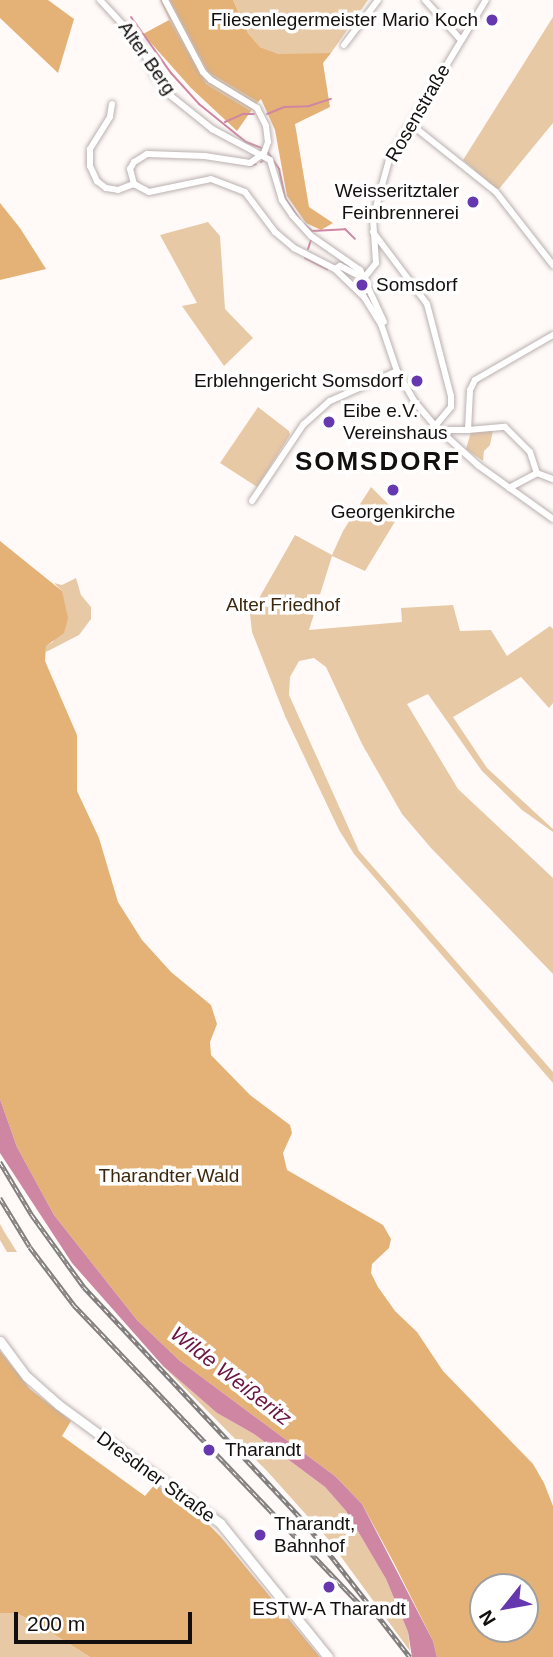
<!DOCTYPE html>
<meta charset="utf-8">
<style>
body{margin:0}
#map{position:relative;width:553px;height:1657px;overflow:hidden;background:#fffaf8;font-family:Arial,sans-serif}
div>[style]{position:absolute}
.green>*{inset:0;background:#e8c9a6}
.forest>*{inset:0;background:#e4b277}
.water>*{inset:0;background:#cf86a3}
.stream>*{height:2px;margin:-1px;padding:0 1px;transform-origin:1px;border-radius:1px;background:#cf86a3}
.roads{filter:drop-shadow(0 0 2px #bab1b0) drop-shadow(0 0 2px #bab1b0)}
.street>*{height:6px;margin:-3px;padding:0 3px;transform-origin:3px;border-radius:3px;background:#fff}
.secondary>*{height:9px;margin:-4.5px;padding:0 4.5px;transform-origin:4.5px;border-radius:4.5px;background:#fff}
.rail>*{height:4.5px;margin-top:-2.25px;transform-origin:0;background:repeating-linear-gradient(90deg,#fff 0 5px,#837f7e 0 10px);box-sizing:border-box;border-block:2px solid #837f7e}
.dots>*{width:19px;height:19px;translate:-50% -50%;box-sizing:border-box;border:4px solid #fff;border-radius:50%}
span{translate:-50% -50%;white-space:nowrap;text-align:center;line-height:1.15;-webkit-text-stroke:7px #fff;paint-order:stroke}
.poi-label{font-size:19px;color:#120f0e}
.right{translate:-100% -50%;text-align:right}
.left{translate:0 -50%;text-align:left}
.street-label{font-size:19px;color:#120f0e}
.park-label{font-size:19px;color:#3c270c}
.water-label{font-size:21px;color:#6b1542;font-style:italic}
.district-label{font-size:26px;color:#120f0e;font-weight:700;letter-spacing:2px}
.north{position:absolute;left:469px;top:1573px;width:70px;height:70px;box-sizing:border-box;background:#fff;border:2px solid #a09f9f;border-radius:50%;rotate:239deg;font-size:19px;font-weight:700;line-height:28px;text-align:center;color:#120f0e}
.north::after{content:'';display:block;margin:auto;width:24px;height:32px;background:#6638af;clip-path:polygon(50% 0,100% 100%,50% 72%,0 100%)}
.scale{position:absolute;left:14px;top:1612px;width:178px;height:32px;box-sizing:border-box;border:4px solid #120f0e;border-top:0;padding-left:9px;font-size:21px;line-height:24px;white-space:nowrap;color:#120f0e;-webkit-text-stroke:5px #fff;paint-order:stroke}
</style>
<div id="map">
<div class="green">
<i style="clip-path:polygon(160px 0,170px 0,208px 72px,258px 102px,251px 111px,206px 84px,180px 43px)"></i>
<i style="clip-path:polygon(233px 0,368px 0,331px 53px,311px 55px,279px 54px,260px 47px,248px 33px)"></i>
<i style="clip-path:polygon(553px 17px,553px 123px,498px 190px,463px 160px)"></i>
<i style="clip-path:polygon(208px 222px,220px 236px,225px 309px,253px 338px,224px 366px,182px 306px,197px 303px,160px 235px)"></i>
<i style="clip-path:polygon(258px 407px,289px 431px,290px 435px,257px 487px,220px 463px)"></i>
<i style="clip-path:polygon(493px 430px,490px 445px,484px 451px,483px 461px,466px 449px,471px 432px)"></i>
<i style="clip-path:polygon(371px 487px,399px 515px,365px 571px,332px 556px,309px 630px,402px 622px,401px 608px,453px 605px,460px 631px,491px 630px,507px 656px,550px 626px,553px 629px,553px 703px,549px 708px,521px 677px,453px 717px,487px 768px,553px 829px,553px 832px,522px 810px,482px 771px,428px 694px,407px 704px,458px 789px,553px 878px,553px 974px,431px 848px,402px 814px,362px 744px,326px 667px,314px 658px,299px 661px,290px 677px,289px 695px,359px 851px,553px 1072px,553px 1083px,354px 854px,339px 830px,285px 716px,252px 632px,250px 614px,295px 535px,332px 555px,343px 531px)"></i>
<i style="clip-path:polygon(76px 578px,81px 595px,91px 607px,91px 619px,79px 635px,46px 652px,45px 646px,53px 642px,62px 591px,54px 583px,62px 585px)"></i>
<i style="clip-path:polygon(0 1224px,5px 1233px,17px 1252px,7px 1252px,0 1240px)"></i>
<i style="clip-path:polygon(163px 1366px,217px 1413px,254px 1434px,325px 1487px,346px 1511px,386px 1579px,408px 1632px,410px 1651px,328px 1539px,267px 1471px)"></i>
<i style="clip-path:polygon(0 1613px,16px 1613px,36px 1623px,90px 1657px,0 1657px)"></i>
</div>
<div class="forest">
<i style="clip-path:polygon(0 0,48px 0,74px 19px,58px 73px,0 18px)"></i>
<i style="clip-path:polygon(170px 0,233px 0,248px 33px,260px 47px,279px 54px,331px 53px,323px 63px,330px 107px,295px 124px,309px 207px,333px 223px,321px 230px,306px 223px,287px 196px,275px 130px,261px 99px,258px 102px,208px 72px)"></i>
<i style="clip-path:polygon(169px 20px,206px 84px,251px 111px,237px 131px,191px 88px,143px 34px)"></i>
<i style="clip-path:polygon(0 203px,20px 228px,46px 269px,0 280px)"></i>
<i style="clip-path:polygon(evenodd,0 541px,62px 591px,68px 618px,64px 633px,46px 646px,45px 661px,77px 735px,77px 791px,99px 838px,118px 902px,142px 940px,171px 972px,211px 1005px,217px 1024px,210px 1042px,211px 1055px,250px 1095px,290px 1125px,292px 1133px,283px 1153px,287px 1170px,383px 1225px,391px 1239px,389px 1248px,372px 1264px,371px 1273px,378px 1287px,395px 1311px,417px 1332px,443px 1371px,533px 1464px,544px 1483px,553px 1506px,553px 1657px,437px 1657px,433px 1641px,394px 1563px,362px 1504px,335px 1476px,180px 1361px,137px 1320px,54px 1215px,17px 1147px,0 1099px,0 541px,483px 1587px,525px 1587px,525px 1629px,483px 1629px,483px 1587px)"></i>
<i style="clip-path:polygon(0 1351px,30px 1389px,71px 1421px,62px 1436px,145px 1496px,155px 1484px,193px 1509px,221px 1537px,320px 1657px,90px 1657px,36px 1623px,16px 1613px,0 1613px)"></i>
</div>
<div class="water">
<i style="clip-path:polygon(0 1099px,17px 1147px,54px 1215px,137px 1320px,180px 1361px,335px 1476px,362px 1504px,433px 1641px,437px 1657px,412px 1657px,408px 1632px,386px 1579px,346px 1511px,325px 1487px,254px 1434px,217px 1413px,163px 1366px,72px 1263px,0 1153px)"></i>
</div>
<div class="stream">
<i style="left:131px;top:17px;width:69px;rotate:54.5deg"></i>
<i style="left:171px;top:73px;width:42px;rotate:47.9deg"></i>
<i style="left:199px;top:104px;width:60px;rotate:39deg"></i>
<i style="left:246px;top:142px;width:17px;rotate:21deg"></i>
<i style="left:267px;top:114px;width:18px;rotate:-22deg"></i>
<i style="left:284px;top:107px;width:25px;rotate:-2deg"></i>
<i style="left:309px;top:106px;width:23px;rotate:-18deg"></i>
<i style="left:225px;top:122px;width:20px;rotate:-24deg"></i>
<i style="left:243px;top:114px;width:11px"></i>
<i style="left:267px;top:151px;width:22px;rotate:56deg"></i>
<i style="left:279px;top:169px;width:30px;rotate:78deg"></i>
<i style="left:285px;top:198px;width:27px;rotate:56deg"></i>
<i style="left:261px;top:162px;width:4px;rotate:-34deg"></i>
<i style="left:250px;top:166px;width:6px;rotate:-18deg"></i>
<i style="left:304px;top:224px;width:11px;rotate:41deg"></i>
<i style="left:312px;top:231px;width:33px;rotate:-3deg"></i>
<i style="left:345px;top:229px;width:14px;rotate:45deg"></i>
<i style="left:308px;top:249px;width:9px;rotate:-72deg"></i>
<i style="left:305px;top:258px;width:25px;rotate:27deg"></i>
</div>
<div class="roads">
<div class="street">
<i style="left:100px;top:0;width:57px;rotate:47.1deg"></i>
<i style="left:139px;top:42px;width:38px;rotate:65deg"></i>
<i style="left:155px;top:76px;width:26px;rotate:51deg"></i>
<i style="left:171px;top:96px;width:53px;rotate:38.8deg"></i>
<i style="left:212px;top:129px;width:66px;rotate:28.1deg"></i>
<i style="left:270px;top:160px;width:42px;rotate:73.3deg"></i>
<i style="left:282px;top:200px;width:18px;rotate:56deg"></i>
<i style="left:292px;top:215px;width:28px;rotate:48deg"></i>
<i style="left:311px;top:236px;width:60px;rotate:34.8deg"></i>
<i style="left:360px;top:270px;width:57px;rotate:65.2deg"></i>
<i style="left:165px;top:0;width:81px;rotate:62.2deg"></i>
<i style="left:203px;top:72px;width:11px;rotate:45deg"></i>
<i style="left:211px;top:80px;width:54px;rotate:31.3deg"></i>
<i style="left:257px;top:108px;width:20px;rotate:63deg"></i>
<i style="left:266px;top:126px;width:16px;rotate:83deg"></i>
<i style="left:268px;top:142px;width:12px;rotate:110deg"></i>
<i style="left:264px;top:153px;width:17px;rotate:144deg"></i>
<i style="left:250px;top:163px;width:46px;rotate:-171.2deg"></i>
<i style="left:205px;top:156px;width:58px;rotate:-178deg"></i>
<i style="left:147px;top:154px;width:15px;rotate:148deg"></i>
<i style="left:134px;top:162px;width:8px;rotate:120deg"></i>
<i style="left:130px;top:169px;width:16px;rotate:75deg"></i>
<i style="left:134px;top:184px;width:17px;rotate:28deg"></i>
<i style="left:149px;top:192px;width:63px;rotate:-11.8deg"></i>
<i style="left:211px;top:179px;width:36px;rotate:21deg"></i>
<i style="left:245px;top:192px;width:50px;rotate:53.1deg"></i>
<i style="left:275px;top:232px;width:25px;rotate:40deg"></i>
<i style="left:294px;top:248px;width:46px;rotate:27.1deg"></i>
<i style="left:335px;top:269px;width:40px;rotate:44deg"></i>
<i style="left:364px;top:297px;width:32px;rotate:58deg"></i>
<i style="left:381px;top:324px;width:50px;rotate:71.2deg"></i>
<i style="left:397px;top:371px;width:36px;rotate:60deg"></i>
<i style="left:415px;top:402px;width:31px;rotate:50deg"></i>
<i style="left:435px;top:426px;width:59px;rotate:42.3deg"></i>
<i style="left:479px;top:466px;width:91px;rotate:35.6deg"></i>
<i style="left:425px;top:0;width:54px;rotate:48deg"></i>
<i style="left:344px;top:45px;width:56px;rotate:-52.9deg"></i>
<i style="left:112px;top:104px;width:13px;rotate:99deg"></i>
<i style="left:110px;top:117px;width:38px;rotate:122deg"></i>
<i style="left:90px;top:149px;width:17px;rotate:90deg"></i>
<i style="left:90px;top:166px;width:17px;rotate:65deg"></i>
<i style="left:97px;top:181px;width:11px;rotate:38deg"></i>
<i style="left:106px;top:188px;width:12px;rotate:9deg"></i>
<i style="left:118px;top:190px;width:17px;rotate:-21deg"></i>
<i style="left:412px;top:125px;width:107px;rotate:38.6deg"></i>
<i style="left:496px;top:192px;width:93px;rotate:52deg"></i>
<i style="left:373px;top:232px;width:90px;rotate:53.1deg"></i>
<i style="left:427px;top:304px;width:95px;rotate:75.4deg"></i>
<i style="left:451px;top:396px;width:11px;rotate:90deg"></i>
<i style="left:451px;top:407px;width:25px;rotate:130deg"></i>
<i style="left:335px;top:269px;width:6px;rotate:-31deg"></i>
<i style="left:340px;top:266px;width:27px;rotate:27deg"></i>
<i style="left:364px;top:278px;width:19px;rotate:-51deg"></i>
<i style="left:376px;top:263px;width:45px;rotate:-93.8deg"></i>
<i style="left:373px;top:218px;width:60px;rotate:-74.6deg"></i>
<i style="left:389px;top:160px;width:187px;rotate:-58.8deg"></i>
<i style="left:468px;top:430px;width:37px;rotate:-5deg"></i>
<i style="left:505px;top:427px;width:35px;rotate:45deg"></i>
<i style="left:530px;top:452px;width:22px;rotate:72deg"></i>
<i style="left:445px;top:435px;width:6px;rotate:-51deg"></i>
<i style="left:449px;top:430px;width:19px"></i>
<i style="left:468px;top:430px;width:40px;rotate:-87.1deg"></i>
<i style="left:470px;top:390px;width:11px;rotate:-63deg"></i>
<i style="left:475px;top:380px;width:90px;rotate:-30deg"></i>
<i style="left:509px;top:488px;width:32px;rotate:-28deg"></i>
<i style="left:537px;top:473px;width:17px;rotate:21deg"></i>
<i style="left:252px;top:501px;width:92px;rotate:-56.1deg"></i>
<i style="left:303px;top:425px;width:36px;rotate:-42deg"></i>
<i style="left:330px;top:401px;width:73px;rotate:-24.1deg"></i>
</div>
<div class="secondary">
<i style="left:0;top:1341px;width:44px;rotate:53.4deg"></i>
<i style="left:26px;top:1376px;width:44px;rotate:41.3deg"></i>
<i style="left:59px;top:1405px;width:200px;rotate:36.2deg"></i>
<i style="left:220px;top:1523px;width:172px;rotate:51.1deg"></i>
</div>
</div>
<div class="rail">
<i style="left:0;top:1162px;width:62px;rotate:58.9deg"></i>
<i style="left:32px;top:1215px;width:89px;rotate:54.2deg"></i>
<i style="left:84px;top:1287px;width:320px;rotate:46.8deg"></i>
<i style="left:303px;top:1520px;width:174px;rotate:52deg"></i>
<i style="left:0;top:1198px;width:57px;rotate:58.5deg"></i>
<i style="left:30px;top:1247px;width:73px;rotate:52.8deg"></i>
<i style="left:74px;top:1305px;width:414px;rotate:46.3deg"></i>
</div>
<div class="dots">
<i style="left:492px;top:20px;background:#6638af"></i>
<i style="left:473px;top:202px;background:#6638af"></i>
<i style="left:362px;top:285px;background:#6638af"></i>
<i style="left:417px;top:381px;background:#6638af"></i>
<i style="left:329px;top:422px;background:#6638af"></i>
<i style="left:393px;top:490px;background:#6638af"></i>
<i style="left:209px;top:1450px;background:#6638af"></i>
<i style="left:260px;top:1535px;background:#6638af"></i>
<i style="left:329px;top:1587px;background:#6638af"></i>
</div>
<div class="poi-label">
<span class="right" style="left:478px;top:20px">Fliesenlegermeister Mario Koch</span>
<span class="right" style="left:459px;top:202px">Weisseritztaler<br>Feinbrennerei</span>
<span class="left" style="left:376px;top:285px">Somsdorf</span>
<span class="right" style="left:403px;top:381px">Erblehngericht Somsdorf</span>
<span class="left" style="left:343px;top:422px">Eibe e.V.<br>Vereinshaus</span>
<span style="left:393px;top:512px">Georgenkirche</span>
<span class="left" style="left:225px;top:1450px">Tharandt</span>
<span class="left" style="left:274px;top:1535px">Tharandt,<br>Bahnhof</span>
<span style="left:329px;top:1609px">ESTW-A Tharandt</span>
</div>
<div class="street-label">
<span style="left:147px;top:58px;rotate:55deg">Alter Berg</span>
<span style="left:418px;top:113px;rotate:-60deg">Rosenstraße</span>
<span style="left:156px;top:1477px;rotate:36deg">Dresdner Straße</span>
</div>
<div class="park-label">
<span style="left:283px;top:605px">Alter Friedhof</span>
<span style="left:169px;top:1176px">Tharandter Wald</span>
</div>
<div class="water-label">
<span style="left:231px;top:1376px;rotate:38deg">Wilde Weißeritz</span>
</div>
<div class="district-label">
<span style="left:378px;top:462px">SOMSDORF</span>
</div>
<div class="north">N</div>
<div class="scale">200 m</div>
</div>
